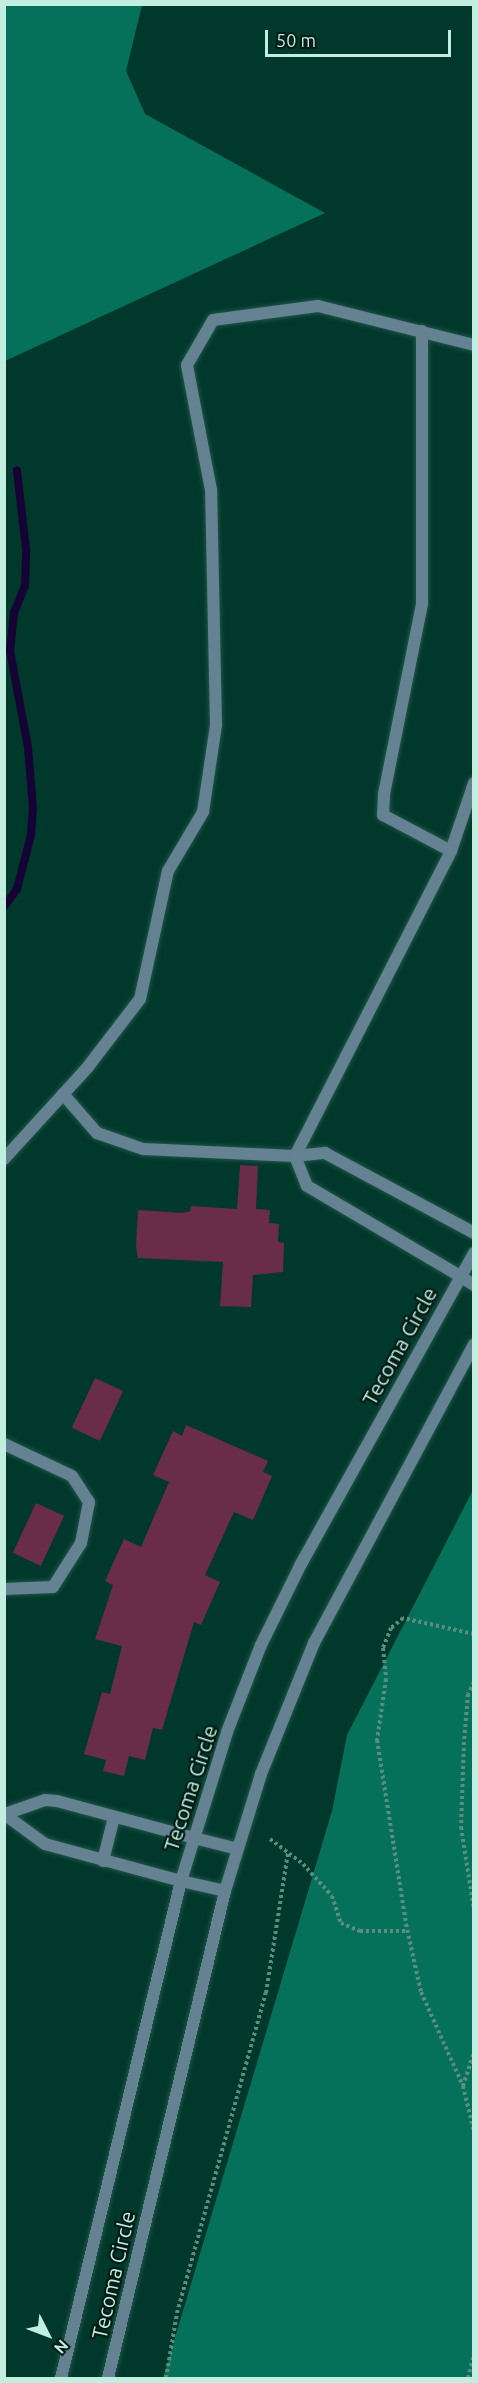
<!DOCTYPE html>
<style>
body{margin:0}
#map{position:relative;width:478px;height:2383px;overflow:hidden;background:#00382b;font-family:Ubuntu,sans-serif}
div>[style]{position:absolute}
.forest>*{inset:0;background:#06715a}
.stream>*{height:8px;margin:-4px;padding:0 4px;transform-origin:4px;border-radius:4px;background:#160336}
.building>*{inset:0;background:#692d4a;transform-origin:0 0}
.path>*{height:4px;margin-top:-2px;transform-origin:0;background:repeating-linear-gradient(90deg,#5c8e80 0 3px,transparent 0 6px)}
.roads{filter:drop-shadow(0 0 2px #1f5548) drop-shadow(0 0 2px #1f5548)}
.lane>*{height:12px;margin:-6px;padding:0 6px;transform-origin:6px;border-radius:6px;background:#658293}
.street>*{height:12px;margin:-6px;padding:0 6px;transform-origin:6px;border-radius:6px;background:#658293}
span{translate:-50% -50%;white-space:nowrap;text-align:center;line-height:1.15;-webkit-text-stroke:4.5px #001c15;paint-order:stroke}
.street-label{font-size:21px;color:#c2eedf}
.frame{position:absolute;inset:0;border:6px solid #c2eedf;pointer-events:none}
.north{position:absolute;left:18px;top:2305px;width:60px;height:60px;-webkit-text-stroke:4px #001c15;paint-order:stroke;rotate:132deg;font-size:16px;font-weight:700;line-height:24px;text-align:center;color:#c2eedf}
.north::after{content:'';display:block;margin:auto;width:21px;height:27px;background:#c2eedf;clip-path:polygon(50% 0,100% 100%,50% 72%,0 100%)}
.scale{position:absolute;left:265px;top:30px;width:186px;height:27px;box-sizing:border-box;border:3px solid #c2eedf;border-top:0;padding-left:8px;font-size:18px;line-height:21px;white-space:nowrap;color:#c2eedf;-webkit-text-stroke:4px #001c15;paint-order:stroke}
</style>
<div id="map">
<div class="forest">
<i style="clip-path:polygon(4px 5px,142px 5px,126px 71px,145px 114px,325px 213px,5px 361px)"></i>
<i style="clip-path:polygon(473px 1490px,473px 2378px,163px 2378px,332px 1811px,347px 1735px)"></i>
</div>
<div class="stream">
<i style="left:4px;top:907px;width:22px;rotate:-54deg"></i>
<i style="left:17px;top:889px;width:56px;rotate:-75.5deg"></i>
<i style="left:31px;top:835px;width:26px;rotate:-86deg"></i>
<i style="left:33px;top:809px;width:62px;rotate:-94.6deg"></i>
<i style="left:28px;top:747px;width:98px;rotate:-100.6deg"></i>
<i style="left:10px;top:651px;width:38px;rotate:-84deg"></i>
<i style="left:14px;top:613px;width:29px;rotate:-68deg"></i>
<i style="left:25px;top:586px;width:37px;rotate:-88deg"></i>
<i style="left:26px;top:549px;width:79px;rotate:-96.6deg"></i>
</div>
<div class="building">
<i style="clip-path:polygon(240px 1165px,258px 1166px,256px 1209px,270px 1210px,269px 1223px,279px 1224px,278px 1242px,284px 1243px,283px 1272px,253px 1275px,251px 1307px,220px 1306px,223px 1262px,138px 1258px,136px 1246px,138px 1210px,182px 1213px,190px 1211px,191px 1206px,237px 1209px)"></i>
<i style="left:95px;top:1378px;width:31px;height:55px;rotate:25deg"></i>
<i style="clip-path:polygon(186px 1425px,268px 1461px,263px 1472px,272px 1476px,253px 1520px,234px 1512px,205px 1575px,220px 1582px,201px 1625px,194px 1622px,162px 1730px,153px 1728px,145px 1760px,129px 1756px,124px 1776px,103px 1771px,106px 1760px,84px 1754px,102px 1692px,110px 1694px,122px 1646px,95px 1639px,113px 1585px,105px 1581px,124px 1539px,141px 1547px,169px 1482px,153px 1475px,173px 1431px,182px 1436px)"></i>
<i style="left:36px;top:1503px;width:31px;height:55px;rotate:25deg"></i>
</div>
<div class="path">
<i style="left:474px;top:1634px;width:73px;rotate:-167.3deg"></i>
<i style="left:403px;top:1618px;width:16px;rotate:140deg"></i>
<i style="left:391px;top:1628px;width:22px;rotate:112deg"></i>
<i style="left:383px;top:1648px;width:31px;rotate:84deg"></i>
<i style="left:386px;top:1679px;width:62px;rotate:98.4deg"></i>
<i style="left:377px;top:1740px;width:186px;rotate:81deg"></i>
<i style="left:406px;top:1924px;width:70px;rotate:77.6deg"></i>
<i style="left:421px;top:1992px;width:103px;rotate:65.9deg"></i>
<i style="left:463px;top:2086px;width:47px;rotate:76.6deg"></i>
<i style="left:474px;top:1682px;width:13px;rotate:117deg"></i>
<i style="left:468px;top:1694px;width:48px;rotate:94.8deg"></i>
<i style="left:464px;top:1742px;width:85px;rotate:92deg"></i>
<i style="left:461px;top:1827px;width:84px;rotate:81.1deg"></i>
<i style="left:270px;top:1839px;width:41px;rotate:37.1deg"></i>
<i style="left:303px;top:1864px;width:43px;rotate:47.8deg"></i>
<i style="left:332px;top:1896px;width:28px;rotate:72deg"></i>
<i style="left:341px;top:1923px;width:21px;rotate:23deg"></i>
<i style="left:360px;top:1931px;width:48px"></i>
<i style="left:463px;top:2086px;width:35px;rotate:-72deg"></i>
<i style="left:166px;top:2378px;width:66px;rotate:-80.4deg"></i>
<i style="left:177px;top:2313px;width:332px;rotate:-74.5deg"></i>
<i style="left:266px;top:1993px;width:142px;rotate:-81.1deg"></i>
<i style="left:468px;top:2378px;width:25px;rotate:-76deg"></i>
</div>
<div class="roads">
<div class="lane">
<i style="left:451px;top:851px;width:72px;rotate:-71.3deg"></i>
<i style="left:63px;top:1094px;width:52px;rotate:48.9deg"></i>
<i style="left:97px;top:1133px;width:49px;rotate:19.2deg"></i>
<i style="left:143px;top:1149px;width:152px;rotate:2.6deg"></i>
<i style="left:295px;top:1156px;width:343px;rotate:-62.9deg"></i>
<i style="left:451px;top:851px;width:77px;rotate:-152.1deg"></i>
<i style="left:383px;top:815px;width:21px;rotate:-87deg"></i>
<i style="left:384px;top:794px;width:194px;rotate:-78.7deg"></i>
<i style="left:422px;top:604px;width:273px;rotate:-90deg"></i>
<i style="left:4px;top:1159px;width:123px;rotate:-47.6deg"></i>
<i style="left:87px;top:1068px;width:87px;rotate:-52.5deg"></i>
<i style="left:140px;top:999px;width:131px;rotate:-77.7deg"></i>
<i style="left:168px;top:871px;width:69px;rotate:-59.3deg"></i>
<i style="left:203px;top:812px;width:88px;rotate:-81.5deg"></i>
<i style="left:216px;top:725px;width:235px;rotate:-91.2deg"></i>
<i style="left:211px;top:490px;width:127px;rotate:-100.9deg"></i>
<i style="left:187px;top:365px;width:52px;rotate:-60deg"></i>
<i style="left:213px;top:320px;width:106px;rotate:-7.6deg"></i>
<i style="left:318px;top:306px;width:161px;rotate:14deg"></i>
<i style="left:460px;top:1276px;width:178px;rotate:-149.5deg"></i>
<i style="left:307px;top:1186px;width:32px;rotate:-112deg"></i>
<i style="left:295px;top:1156px;width:30px;rotate:-6deg"></i>
<i style="left:325px;top:1153px;width:169px;rotate:28.2deg"></i>
<i style="left:4px;top:1444px;width:75px;rotate:25.2deg"></i>
<i style="left:72px;top:1476px;width:31px;rotate:57deg"></i>
<i style="left:89px;top:1502px;width:42px;rotate:101deg"></i>
<i style="left:81px;top:1543px;width:52px;rotate:122.5deg"></i>
<i style="left:53px;top:1587px;width:49px;rotate:177.7deg"></i>
<i style="left:4px;top:1814px;width:51px;rotate:36.2deg"></i>
<i style="left:45px;top:1844px;width:141px;rotate:15.2deg"></i>
<i style="left:5px;top:1814px;width:42px;rotate:-19.3deg"></i>
<i style="left:45px;top:1800px;width:12px;rotate:5deg"></i>
<i style="left:57px;top:1801px;width:142px;rotate:15.1deg"></i>
<i style="left:103px;top:1861px;width:45px;rotate:-76deg"></i>
</div>
<div class="street">
<i style="left:460px;top:1276px;width:17px;rotate:33deg"></i>
<i style="left:194px;top:1838px;width:45px;rotate:14deg"></i>
<i style="left:181px;top:1881px;width:45px;rotate:12.8deg"></i>
<i style="left:61px;top:2378px;width:511px;rotate:-76.43deg"></i>
<i style="left:181px;top:1881px;width:156px;rotate:-72.8deg"></i>
<i style="left:227px;top:1732px;width:93px;rotate:-68.7deg"></i>
<i style="left:261px;top:1645px;width:90px;rotate:-63.7deg"></i>
<i style="left:301px;top:1564px;width:356px;rotate:-60.9deg"></i>
<i style="left:108px;top:2378px;width:501px;rotate:-76.49deg"></i>
<i style="left:225px;top:1891px;width:122px;rotate:-72.9deg"></i>
<i style="left:261px;top:1774px;width:141px;rotate:-68deg"></i>
<i style="left:314px;top:1643px;width:339px;rotate:-61.8deg"></i>
</div>
</div>
<div class="street-label">
<span style="left:399px;top:1346px;rotate:-61deg">Tecoma Circle</span>
<span style="left:190px;top:1788px;rotate:-72deg">Tecoma Circle</span>
<span style="left:113px;top:2275px;rotate:-77deg">Tecoma Circle</span>
</div>
<div class="frame"></div>
<div class="north">N</div>
<div class="scale">50 m</div>
</div>
